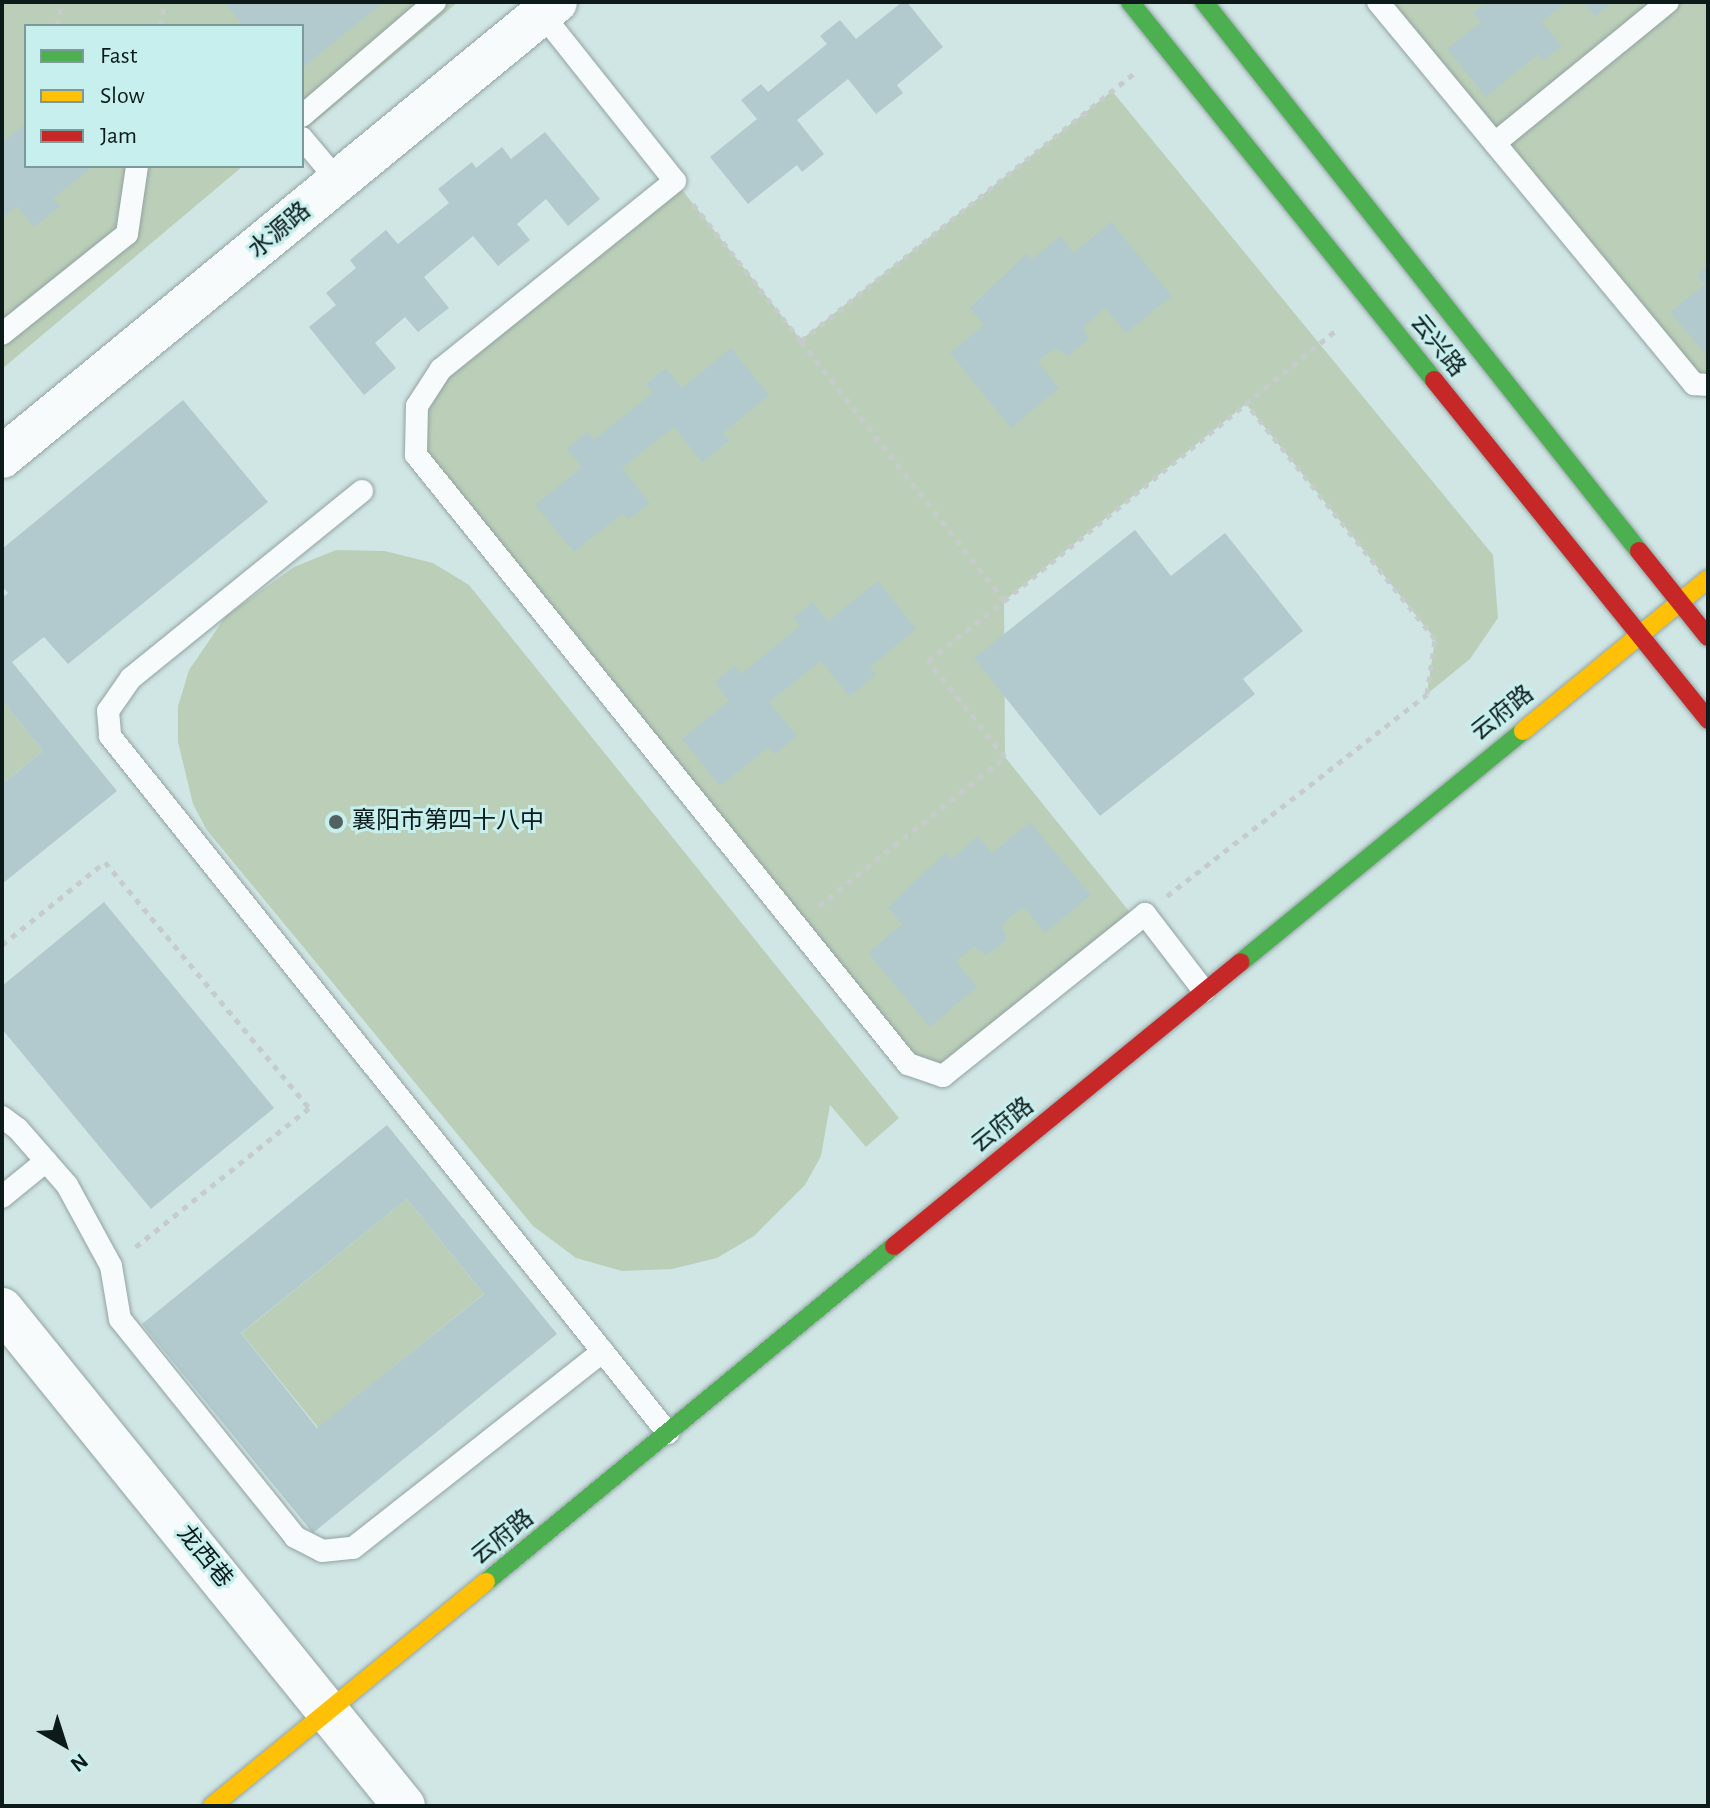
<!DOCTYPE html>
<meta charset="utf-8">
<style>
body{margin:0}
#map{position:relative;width:1710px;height:1808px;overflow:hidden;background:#d0e6e5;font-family:"Alegreya Sans","Noto Sans SC",sans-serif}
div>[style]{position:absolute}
.green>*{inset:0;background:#bbcfb8;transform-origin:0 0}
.building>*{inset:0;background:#b2c9cd}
.path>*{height:5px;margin-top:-2.5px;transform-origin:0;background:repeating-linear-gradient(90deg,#c6cccc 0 6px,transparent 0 12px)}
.roads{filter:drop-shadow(0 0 2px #92a3a2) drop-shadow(0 0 2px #92a3a2)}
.lane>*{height:22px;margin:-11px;padding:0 11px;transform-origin:11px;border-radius:11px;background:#f8fbfb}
.street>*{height:42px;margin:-21px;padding:0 21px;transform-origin:21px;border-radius:21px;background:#f8fbfb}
.fast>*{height:18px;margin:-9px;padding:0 9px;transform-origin:9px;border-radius:9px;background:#4caf50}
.slow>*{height:18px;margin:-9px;padding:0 9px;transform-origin:9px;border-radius:9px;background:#ffc107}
.jam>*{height:18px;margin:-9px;padding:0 9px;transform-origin:9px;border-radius:9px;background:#c62828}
.dots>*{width:22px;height:22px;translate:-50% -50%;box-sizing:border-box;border:4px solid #c7efed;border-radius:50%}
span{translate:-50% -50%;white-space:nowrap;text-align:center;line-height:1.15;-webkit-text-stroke:6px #c7efed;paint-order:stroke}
.street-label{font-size:24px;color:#0c1b1a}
.poi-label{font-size:24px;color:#0c1b1a}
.left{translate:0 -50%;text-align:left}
.frame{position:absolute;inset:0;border:4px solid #0c1b1a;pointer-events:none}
.legend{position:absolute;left:24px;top:24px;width:280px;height:144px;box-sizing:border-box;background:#c7efed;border:2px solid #7c9a99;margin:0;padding:10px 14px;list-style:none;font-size:24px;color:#0c1b1a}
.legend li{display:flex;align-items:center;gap:16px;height:40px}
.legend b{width:40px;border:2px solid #7c9a99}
.north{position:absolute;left:24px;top:1704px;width:80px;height:80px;-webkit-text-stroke:6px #c7efed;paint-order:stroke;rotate:141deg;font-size:22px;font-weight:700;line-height:32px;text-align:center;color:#0c1b1a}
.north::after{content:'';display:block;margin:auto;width:28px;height:36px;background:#0c1b1a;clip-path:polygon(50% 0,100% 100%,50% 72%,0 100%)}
</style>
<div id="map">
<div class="green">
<i style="clip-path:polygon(2px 2px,458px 2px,302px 133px,302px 26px,26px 26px,26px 166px,243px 166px,2px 369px)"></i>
<i style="clip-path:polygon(1378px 2px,1708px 2px,1708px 385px)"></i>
<i style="clip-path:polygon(1112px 91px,1493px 555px,1498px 618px,1470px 659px,1427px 694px,1435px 639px,1246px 404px,1004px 601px,1005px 757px,1137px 921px,943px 1076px,908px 1064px,416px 455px,417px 406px,441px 369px,675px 181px,801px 340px)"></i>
<i style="clip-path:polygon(336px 550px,385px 551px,433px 563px,469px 585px,899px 1118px,866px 1147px,830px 1105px,821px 1156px,805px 1185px,754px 1236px,717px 1258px,672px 1269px,622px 1271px,576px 1258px,533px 1226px,206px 829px,193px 804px,178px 742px,178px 706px,189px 670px,226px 616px,294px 567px)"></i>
<i style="clip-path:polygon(2px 700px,43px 751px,2px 784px)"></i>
<i style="left:407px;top:1199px;width:122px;height:213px;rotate:51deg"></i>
</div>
<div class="building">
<i style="clip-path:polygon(224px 2px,384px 2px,302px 68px,302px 26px,243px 26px)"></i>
<i style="clip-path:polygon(902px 2px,907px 2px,943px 47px,897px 85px,903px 93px,876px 114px,848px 79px,797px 120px,824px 154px,802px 172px,797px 165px,748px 204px,710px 157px,757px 119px,741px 100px,761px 84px,768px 92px,827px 44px,820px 36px,840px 20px,856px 39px)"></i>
<i style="clip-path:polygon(1486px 2px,1566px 2px,1542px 22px,1562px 46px,1543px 61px,1538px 54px,1486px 97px,1447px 49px,1481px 22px,1473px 13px)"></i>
<i style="clip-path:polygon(1583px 2px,1613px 2px,1595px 16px)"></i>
<i style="clip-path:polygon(26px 123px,26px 166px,93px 166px,54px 198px,60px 206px,34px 227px,17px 206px,2px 218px,2px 143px)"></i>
<i style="clip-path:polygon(545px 132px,600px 199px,568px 226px,546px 199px,517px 224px,530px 240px,498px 266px,473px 236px,424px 277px,449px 308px,418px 332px,405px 317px,375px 343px,396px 368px,364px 395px,309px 327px,336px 305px,326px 293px,356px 268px,350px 260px,386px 230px,398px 244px,449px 203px,438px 189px,472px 162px,476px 168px,502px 147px,511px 159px)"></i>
<i style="clip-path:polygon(1111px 222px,1172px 296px,1126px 333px,1105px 308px,1084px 326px,1088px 340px,1068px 356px,1055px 348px,1038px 362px,1059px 388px,1011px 428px,950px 353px,984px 325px,970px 308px,1027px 253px,1032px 260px,1060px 236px,1074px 253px)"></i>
<i style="clip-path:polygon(1708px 266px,1708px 357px,1670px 312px,1705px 284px,1697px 275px)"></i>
<i style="clip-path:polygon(731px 348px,769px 395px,723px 433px,729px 441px,702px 462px,674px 427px,622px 468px,650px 503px,628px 520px,623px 513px,574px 552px,535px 505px,582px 467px,567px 449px,587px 432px,594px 440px,653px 392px,646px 384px,666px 368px,682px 388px)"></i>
<i style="clip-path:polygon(183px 400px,268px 502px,68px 664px,44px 637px,12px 662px,117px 791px,2px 884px,2px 784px,43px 751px,2px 700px,2px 598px,8px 593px,2px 586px,2px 549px)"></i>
<i style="clip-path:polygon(1135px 530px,1171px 576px,1225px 533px,1303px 631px,1243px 679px,1255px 694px,1100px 816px,974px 658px)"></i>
<i style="clip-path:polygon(878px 581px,916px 629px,870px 667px,876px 675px,849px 696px,821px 661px,769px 702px,797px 736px,775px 754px,769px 747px,720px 786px,682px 739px,729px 701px,715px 682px,734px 666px,741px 674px,800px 626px,793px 618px,813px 602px,828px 621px)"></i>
<i style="clip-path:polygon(1030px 822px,1091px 895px,1045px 933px,1023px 907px,1002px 925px,1007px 940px,987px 955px,974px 947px,956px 961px,977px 987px,930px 1027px,868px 953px,902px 924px,888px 907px,945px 853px,951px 859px,978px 836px,992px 853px)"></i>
<i style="clip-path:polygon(104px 902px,274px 1108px,151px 1209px,2px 1029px,2px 986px)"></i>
<i style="clip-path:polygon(evenodd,387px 1125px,557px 1334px,313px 1533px,142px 1324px,387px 1125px,407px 1199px,484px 1294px,317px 1428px,241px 1333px,407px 1199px)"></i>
</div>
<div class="path">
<i style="left:57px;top:26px;width:25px;rotate:-78deg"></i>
<i style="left:160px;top:26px;width:25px;rotate:-78deg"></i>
<i style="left:693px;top:204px;width:174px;rotate:51.8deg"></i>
<i style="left:801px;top:341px;width:427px;rotate:-38.8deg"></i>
<i style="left:801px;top:341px;width:330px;rotate:52deg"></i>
<i style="left:1004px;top:601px;width:432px;rotate:-39.2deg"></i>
<i style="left:1167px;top:896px;width:329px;rotate:-37.8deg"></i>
<i style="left:1427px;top:694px;width:56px;rotate:-81.7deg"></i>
<i style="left:1435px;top:639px;width:302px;rotate:-128.7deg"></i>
<i style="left:819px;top:906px;width:238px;rotate:-38.7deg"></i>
<i style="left:1005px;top:757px;width:123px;rotate:-128.7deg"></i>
<i style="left:928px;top:661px;width:97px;rotate:-38.3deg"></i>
<i style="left:2px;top:945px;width:132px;rotate:-38.9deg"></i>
<i style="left:105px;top:862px;width:320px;rotate:50.3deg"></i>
<i style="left:309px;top:1108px;width:224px;rotate:141.3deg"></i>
</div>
<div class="roads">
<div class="lane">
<i style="left:1378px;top:2px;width:496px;rotate:50.4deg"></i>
<i style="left:1694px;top:384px;width:14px;rotate:4deg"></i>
<i style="left:542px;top:14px;width:213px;rotate:51.5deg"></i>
<i style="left:675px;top:181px;width:300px;rotate:141.2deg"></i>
<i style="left:441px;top:369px;width:44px;rotate:123deg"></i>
<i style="left:417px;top:406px;width:49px;rotate:91.2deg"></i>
<i style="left:416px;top:455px;width:783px;rotate:51.07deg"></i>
<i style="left:908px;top:1064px;width:37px;rotate:19deg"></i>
<i style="left:943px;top:1076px;width:259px;rotate:-38.7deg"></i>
<i style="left:1145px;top:914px;width:97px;rotate:52.5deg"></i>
<i style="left:302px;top:116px;width:175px;rotate:-40.6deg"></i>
<i style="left:302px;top:138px;width:57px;rotate:49.9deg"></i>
<i style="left:1495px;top:143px;width:223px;rotate:-39.2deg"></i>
<i style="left:2px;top:334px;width:160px;rotate:-38.7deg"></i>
<i style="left:127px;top:234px;width:69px;rotate:-81.6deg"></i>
<i style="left:362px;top:491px;width:297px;rotate:141deg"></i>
<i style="left:131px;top:678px;width:40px;rotate:124.9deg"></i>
<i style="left:108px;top:711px;width:25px;rotate:85deg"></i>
<i style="left:110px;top:736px;width:893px;rotate:51.32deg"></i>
<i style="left:2px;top:1117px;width:20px;rotate:37deg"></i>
<i style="left:18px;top:1129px;width:74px;rotate:48.8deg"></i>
<i style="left:67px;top:1185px;width:92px;rotate:61.5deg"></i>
<i style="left:111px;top:1266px;width:54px;rotate:80.4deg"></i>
<i style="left:120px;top:1319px;width:280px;rotate:51.2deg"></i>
<i style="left:295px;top:1537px;width:30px;rotate:27deg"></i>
<i style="left:322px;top:1551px;width:31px;rotate:-6deg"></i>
<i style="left:353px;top:1548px;width:318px;rotate:-38.2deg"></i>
<i style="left:2px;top:1197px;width:57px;rotate:-39.3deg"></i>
</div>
<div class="street">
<i style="left:2px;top:457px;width:717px;rotate:-39.4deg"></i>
<i style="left:2px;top:1309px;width:639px;rotate:51.03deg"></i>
</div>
<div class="fast">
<i style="left:1130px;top:2px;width:485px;rotate:51.2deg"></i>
<i style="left:1204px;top:2px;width:700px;rotate:51.61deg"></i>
<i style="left:1241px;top:962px;width:365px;rotate:-39.3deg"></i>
<i style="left:486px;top:1582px;width:529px;rotate:-39.47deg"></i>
</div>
<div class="slow">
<i style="left:1523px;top:731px;width:239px;rotate:-39.4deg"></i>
<i style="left:212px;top:1806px;width:354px;rotate:-39.3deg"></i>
</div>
<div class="jam">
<i style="left:1434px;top:380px;width:437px;rotate:51.1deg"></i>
<i style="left:1639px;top:551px;width:110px;rotate:51.3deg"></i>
<i style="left:894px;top:1246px;width:448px;rotate:-39.3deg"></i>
</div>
</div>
<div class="dots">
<i style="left:336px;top:822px;background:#516261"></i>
</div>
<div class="street-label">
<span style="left:280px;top:231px;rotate:-40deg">水源路</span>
<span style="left:1437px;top:346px;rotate:51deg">云兴路</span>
<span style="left:1503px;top:714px;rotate:-39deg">云府路</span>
<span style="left:1003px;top:1126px;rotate:-39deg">云府路</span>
<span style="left:503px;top:1538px;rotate:-39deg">云府路</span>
<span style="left:204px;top:1557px;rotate:51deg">龙西巷</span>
</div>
<div class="poi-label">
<span class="left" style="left:352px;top:822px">襄阳市第四十八中</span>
</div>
<div class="frame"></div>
<ul class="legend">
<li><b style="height:10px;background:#4caf50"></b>Fast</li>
<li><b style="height:10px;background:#ffc107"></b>Slow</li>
<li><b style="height:10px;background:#c62828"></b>Jam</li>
</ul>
<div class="north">N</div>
</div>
